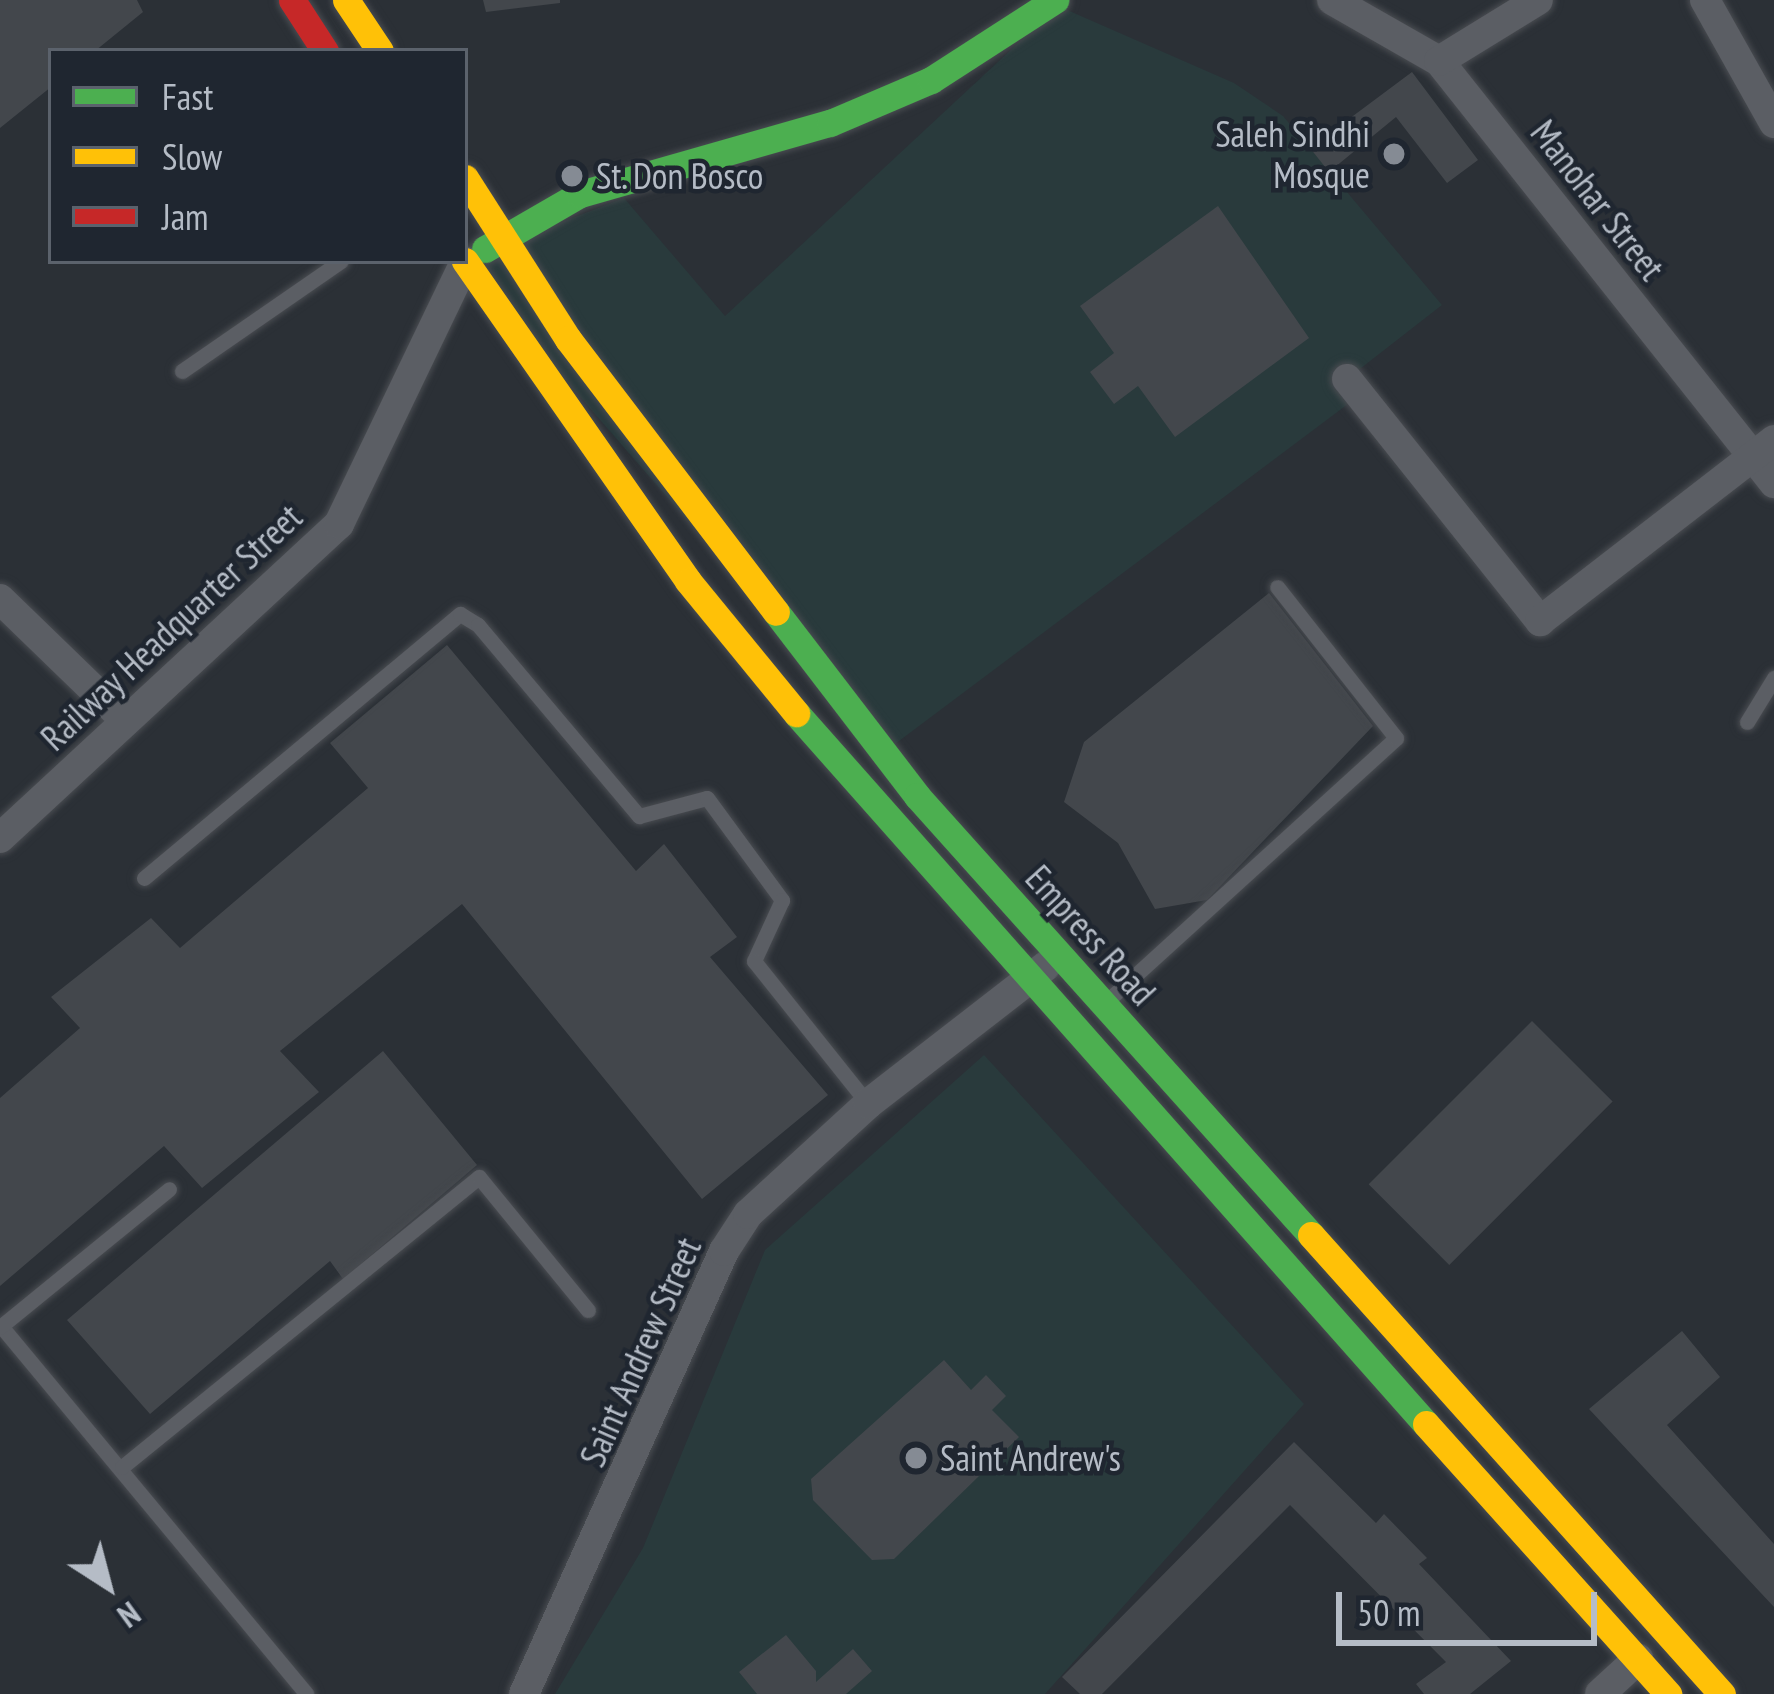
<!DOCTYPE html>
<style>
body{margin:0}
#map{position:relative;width:1774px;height:1694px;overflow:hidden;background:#2b3036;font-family:"PT Sans Narrow",sans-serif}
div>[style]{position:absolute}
.green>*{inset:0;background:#293a3c}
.building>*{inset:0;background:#43474c;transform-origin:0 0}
.roads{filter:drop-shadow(0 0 3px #494c51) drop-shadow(0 0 3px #494c51)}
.lane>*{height:15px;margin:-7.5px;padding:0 7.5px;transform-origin:7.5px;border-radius:7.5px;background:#5b5e64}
.street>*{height:30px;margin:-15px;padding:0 15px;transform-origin:15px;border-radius:15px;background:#5b5e64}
.fast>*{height:27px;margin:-13.5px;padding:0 13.5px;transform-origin:13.5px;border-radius:13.5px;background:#4caf50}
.slow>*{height:27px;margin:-13.5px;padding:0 13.5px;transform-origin:13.5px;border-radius:13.5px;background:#ffc107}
.jam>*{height:27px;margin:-13.5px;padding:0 13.5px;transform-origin:13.5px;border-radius:13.5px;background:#c62828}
.dots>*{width:33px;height:33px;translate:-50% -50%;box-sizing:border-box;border:6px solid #1f2630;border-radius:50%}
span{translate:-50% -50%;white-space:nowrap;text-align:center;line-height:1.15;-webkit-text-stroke:9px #1f2630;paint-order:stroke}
.poi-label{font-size:36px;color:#b5bcc6}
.right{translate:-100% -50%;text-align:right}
.left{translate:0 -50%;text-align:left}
.street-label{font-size:36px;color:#b5bcc6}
.legend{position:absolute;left:48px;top:48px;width:420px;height:216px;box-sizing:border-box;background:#1f2630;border:3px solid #5b626c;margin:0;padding:15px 21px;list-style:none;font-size:36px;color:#b5bcc6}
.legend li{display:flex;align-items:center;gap:24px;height:60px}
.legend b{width:60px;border:3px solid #5b626c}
.north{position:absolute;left:48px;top:1526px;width:120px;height:120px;-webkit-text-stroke:9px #1f2630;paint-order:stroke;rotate:144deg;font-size:33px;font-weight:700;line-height:48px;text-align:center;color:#b5bcc6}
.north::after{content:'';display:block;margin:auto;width:42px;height:54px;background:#b5bcc6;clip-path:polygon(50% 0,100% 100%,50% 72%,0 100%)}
.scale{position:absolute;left:1336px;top:1592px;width:261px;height:54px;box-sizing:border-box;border:6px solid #b5bcc6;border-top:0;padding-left:15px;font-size:36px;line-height:42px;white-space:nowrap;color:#b5bcc6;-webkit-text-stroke:9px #1f2630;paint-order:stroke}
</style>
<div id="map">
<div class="green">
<i style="clip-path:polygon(1058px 6px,1234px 83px,1283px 116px,1442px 305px,1347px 379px,1360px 395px,887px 750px,462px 261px,624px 198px,725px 316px)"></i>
<i style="clip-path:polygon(984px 1055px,1304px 1404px,1045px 1694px,555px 1694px,643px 1548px,765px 1250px)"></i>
</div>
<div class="building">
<i style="clip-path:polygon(0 0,137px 0,143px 12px,95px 51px,51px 51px,51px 87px,0 128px)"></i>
<i style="clip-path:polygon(483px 0,560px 0,560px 3px,486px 12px)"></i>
<i style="clip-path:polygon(1412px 72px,1478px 160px,1447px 183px,1396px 117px,1329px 172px,1310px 148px)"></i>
<i style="clip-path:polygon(1218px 206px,1309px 338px,1175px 437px,1138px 386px,1114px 404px,1090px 372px,1114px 353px,1080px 306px)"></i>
<i style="clip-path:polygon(1269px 593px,1373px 726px,1207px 900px,1155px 909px,1118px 843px,1064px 802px,1084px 742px)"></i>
<i style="clip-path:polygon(447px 645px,636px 871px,664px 844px,737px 937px,710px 957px,828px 1095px,702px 1199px,462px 904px,280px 1051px,319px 1092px,202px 1188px,164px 1146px,0 1286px,0 1098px,80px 1028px,51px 997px,151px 918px,180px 948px,368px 788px,330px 743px)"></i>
<i style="left:1532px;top:1021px;width:114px;height:231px;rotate:45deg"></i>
<i style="clip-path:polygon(383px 1051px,477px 1165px,343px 1279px,330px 1261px,150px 1414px,67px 1320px)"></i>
<i style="clip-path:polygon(1682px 1331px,1720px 1377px,1667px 1425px,1774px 1544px,1774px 1607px,1589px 1409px)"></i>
<i style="clip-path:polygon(944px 1360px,971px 1390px,986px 1375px,1006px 1396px,992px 1410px,1019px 1437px,894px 1559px,872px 1560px,813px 1500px,811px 1479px)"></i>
<i style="clip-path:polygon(1294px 1442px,1376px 1523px,1384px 1514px,1427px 1558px,1419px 1564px,1511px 1661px,1470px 1694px,1424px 1694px,1416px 1684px,1446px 1662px,1290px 1505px,1102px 1694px,1080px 1694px,1062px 1677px)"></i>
<i style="clip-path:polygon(786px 1635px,816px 1671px,816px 1682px,853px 1649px,872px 1671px,846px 1694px,757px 1694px,739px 1672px)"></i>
</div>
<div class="roads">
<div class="lane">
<i style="left:182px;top:371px;width:193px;rotate:-34.7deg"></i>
<i style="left:1747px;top:722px;width:52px;rotate:-58.5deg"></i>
<i style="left:144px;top:878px;width:412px;rotate:-39.9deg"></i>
<i style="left:460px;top:614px;width:21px;rotate:31deg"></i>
<i style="left:478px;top:625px;width:250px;rotate:49.9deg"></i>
<i style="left:639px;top:816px;width:70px;rotate:-14.8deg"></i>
<i style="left:707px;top:798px;width:127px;rotate:53.7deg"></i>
<i style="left:782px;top:900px;width:67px;rotate:114.7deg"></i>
<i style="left:754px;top:961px;width:183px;rotate:51.4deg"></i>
<i style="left:1106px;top:1002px;width:392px;rotate:-42.3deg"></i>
<i style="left:1396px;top:738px;width:192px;rotate:-128.2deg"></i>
<i style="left:1px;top:1326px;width:478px;rotate:50.3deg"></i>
<i style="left:0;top:1327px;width:218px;rotate:-39.2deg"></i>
<i style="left:122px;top:1467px;width:460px;rotate:-39.1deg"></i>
<i style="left:479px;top:1177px;width:172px;rotate:50.7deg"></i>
</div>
<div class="street">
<i style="left:1332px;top:0;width:123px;rotate:29.7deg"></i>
<i style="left:1439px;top:61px;width:539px;rotate:51.56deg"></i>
<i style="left:1705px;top:0;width:141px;rotate:60.7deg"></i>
<i style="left:1439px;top:61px;width:116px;rotate:-31.6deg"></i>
<i style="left:1347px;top:379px;width:310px;rotate:51.4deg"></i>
<i style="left:1540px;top:621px;width:296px;rotate:-37.7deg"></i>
<i style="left:0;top:599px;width:175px;rotate:44.1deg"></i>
<i style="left:0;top:838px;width:462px;rotate:-42.8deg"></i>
<i style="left:339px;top:524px;width:291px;rotate:-64.3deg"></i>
<i style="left:524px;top:1694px;width:486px;rotate:-65.7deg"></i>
<i style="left:724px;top:1251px;width:44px;rotate:-57deg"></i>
<i style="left:748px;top:1214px;width:163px;rotate:-42.5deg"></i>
<i style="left:868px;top:1104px;width:225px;rotate:-37.8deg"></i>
<i style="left:1600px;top:1694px;width:52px;rotate:-42.6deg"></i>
</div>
<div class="fast">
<i style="left:485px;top:249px;width:110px;rotate:-30.1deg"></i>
<i style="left:580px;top:194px;width:260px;rotate:-15.9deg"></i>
<i style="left:830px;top:123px;width:110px;rotate:-23.1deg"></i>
<i style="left:931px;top:80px;width:148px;rotate:-32.8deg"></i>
<i style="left:776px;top:612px;width:232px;rotate:52.5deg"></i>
<i style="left:917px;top:796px;width:590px;rotate:48.09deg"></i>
<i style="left:796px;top:713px;width:950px;rotate:48.46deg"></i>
</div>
<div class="slow">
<i style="left:346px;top:0;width:61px;rotate:56.3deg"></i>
<i style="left:465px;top:178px;width:191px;rotate:57.4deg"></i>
<i style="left:568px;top:339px;width:343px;rotate:52.7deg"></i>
<i style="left:465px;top:261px;width:390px;rotate:55.1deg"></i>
<i style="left:688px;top:581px;width:171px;rotate:50.7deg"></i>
<i style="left:1311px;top:1235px;width:616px;rotate:48.16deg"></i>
<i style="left:1426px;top:1424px;width:363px;rotate:48.1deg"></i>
</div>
<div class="jam">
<i style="left:292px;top:0;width:61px;rotate:57.1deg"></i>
</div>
</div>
<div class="dots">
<i style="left:1394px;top:154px;background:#858b94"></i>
<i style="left:572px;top:176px;background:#858b94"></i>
<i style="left:916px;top:1458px;background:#858b94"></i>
</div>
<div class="poi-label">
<span class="right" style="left:1370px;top:154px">Saleh Sindhi<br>Mosque</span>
<span class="left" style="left:596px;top:176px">St. Don Bosco</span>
<span class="left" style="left:940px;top:1458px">Saint Andrew's</span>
</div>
<div class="street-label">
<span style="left:1598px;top:200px;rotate:52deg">Manohar Street</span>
<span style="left:171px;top:627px;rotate:-43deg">Railway Headquarter Street</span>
<span style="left:1091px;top:935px;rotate:48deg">Empress Road</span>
<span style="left:640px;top:1352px;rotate:-66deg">Saint Andrew Street</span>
</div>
<ul class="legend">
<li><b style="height:15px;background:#4caf50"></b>Fast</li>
<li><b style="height:15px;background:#ffc107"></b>Slow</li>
<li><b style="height:15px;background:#c62828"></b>Jam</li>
</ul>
<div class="north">N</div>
<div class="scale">50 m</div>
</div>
